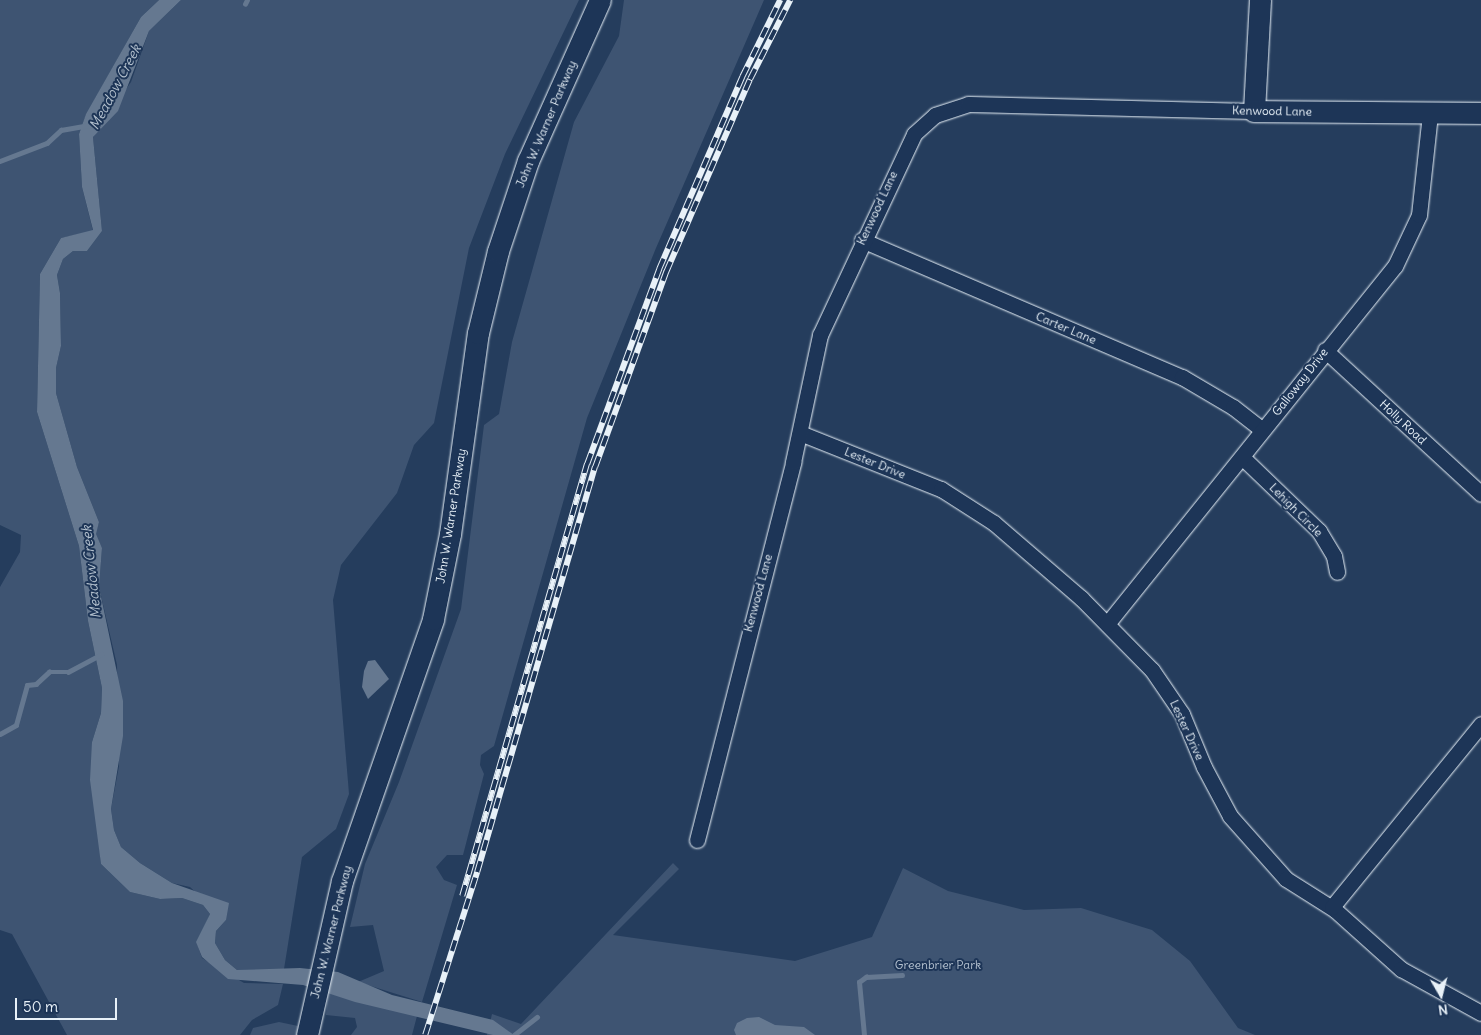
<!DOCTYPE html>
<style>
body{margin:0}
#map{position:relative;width:1481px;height:1035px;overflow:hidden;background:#253d5d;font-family:Delius,sans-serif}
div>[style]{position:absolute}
.green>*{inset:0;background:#3e5472}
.water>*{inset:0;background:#657890}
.stream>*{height:4.5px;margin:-2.25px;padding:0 2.25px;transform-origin:2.25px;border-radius:2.25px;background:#657890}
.roads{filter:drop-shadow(0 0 1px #e8f1f8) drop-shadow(0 0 1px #e8f1f8)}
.street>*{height:15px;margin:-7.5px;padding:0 7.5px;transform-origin:7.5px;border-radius:7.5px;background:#1d3557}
.secondary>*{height:21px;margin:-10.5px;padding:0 10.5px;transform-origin:10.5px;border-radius:10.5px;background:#1d3557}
.rail>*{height:5.5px;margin-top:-2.75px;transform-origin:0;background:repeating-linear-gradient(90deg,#1d3557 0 11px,#e8f1f8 0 22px);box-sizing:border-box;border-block:1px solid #e8f1f8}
span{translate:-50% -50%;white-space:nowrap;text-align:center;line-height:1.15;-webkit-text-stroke:4px #1d3557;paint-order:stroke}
.street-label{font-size:12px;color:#e8f1f8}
.park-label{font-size:12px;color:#b5c2d0}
.water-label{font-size:14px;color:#b4c1ce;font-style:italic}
.north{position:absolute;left:1416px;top:970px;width:50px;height:50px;-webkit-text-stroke:4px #1d3557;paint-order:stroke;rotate:172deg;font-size:14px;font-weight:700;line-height:20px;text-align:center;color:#e8f1f8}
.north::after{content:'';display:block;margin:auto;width:18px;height:22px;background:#e8f1f8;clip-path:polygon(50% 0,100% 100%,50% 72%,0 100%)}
.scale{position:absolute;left:15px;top:998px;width:102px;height:22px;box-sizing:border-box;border:2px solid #e8f1f8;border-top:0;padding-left:6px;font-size:15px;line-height:18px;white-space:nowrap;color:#e8f1f8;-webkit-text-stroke:4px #1d3557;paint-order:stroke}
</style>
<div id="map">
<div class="green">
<i style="clip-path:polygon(0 0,159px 0,141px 17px,86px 115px,79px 134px,82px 187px,93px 231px,61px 238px,40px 274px,37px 412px,79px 546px,88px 621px,102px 688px,101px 713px,92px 742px,101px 864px,130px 892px,160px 899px,182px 898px,203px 905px,210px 914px,197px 943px,202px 958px,244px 983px,283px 984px,278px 1005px,252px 1020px,240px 1035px,67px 1035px,12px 934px,0 930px,0 587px,20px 552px,21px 535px,0 525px)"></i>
<i style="clip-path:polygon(181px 0,579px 0,505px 154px,469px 248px,434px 423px,414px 445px,397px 493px,341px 565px,333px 600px,349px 794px,336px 829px,302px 857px,284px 969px,270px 972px,237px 970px,225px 960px,215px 943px,216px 931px,226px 920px,190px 887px,172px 883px,140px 863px,121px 847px,114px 830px,111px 809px,119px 766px,117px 665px,99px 587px,102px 548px,95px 534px,99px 522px,77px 467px,56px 393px,56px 368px,61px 346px,60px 293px,57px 275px,63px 259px,73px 251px,87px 251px,102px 231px,93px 137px,131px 82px,149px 31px)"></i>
<i style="clip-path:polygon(624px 0,764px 0,656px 248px,587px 418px,494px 746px,481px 755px,480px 765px,484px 774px,463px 855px,447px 855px,436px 867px,444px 880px,457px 885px,422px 1002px,358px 982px,384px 971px,373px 925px,350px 927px,365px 864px,399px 782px,461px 609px,484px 425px,499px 414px,512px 342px,574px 122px,619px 36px)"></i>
<i style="clip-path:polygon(673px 863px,679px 869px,613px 935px,795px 961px,872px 937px,903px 868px,948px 891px,1024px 910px,1081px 908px,1152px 930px,1190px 961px,1238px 1028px,1255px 1035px,487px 1035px,492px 1014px,521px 1024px)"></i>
<i style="clip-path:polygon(328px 992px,417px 1016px,412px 1035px,351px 1035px,357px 1027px,355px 1018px,326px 1015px)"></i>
<i style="clip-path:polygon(279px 1022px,298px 1026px,297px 1035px,250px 1035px,253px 1028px)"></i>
</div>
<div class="water">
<i style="clip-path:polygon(159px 0,181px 0,149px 31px,118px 111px,93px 137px,102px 231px,87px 251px,73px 251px,63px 259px,57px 275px,60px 293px,61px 346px,56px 368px,56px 393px,77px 467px,99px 522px,96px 534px,102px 548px,99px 587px,123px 701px,123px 736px,111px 809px,114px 830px,121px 847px,140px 863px,172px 883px,229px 903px,226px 920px,216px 931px,215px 943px,225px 960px,237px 970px,300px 968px,338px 972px,392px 995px,493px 1020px,514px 1035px,493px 1035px,355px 1002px,303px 985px,228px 979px,202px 957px,196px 942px,210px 914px,203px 905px,182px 898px,160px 899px,130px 892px,101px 864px,90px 780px,92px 742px,101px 713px,102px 688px,88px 621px,79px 546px,37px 412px,40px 274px,61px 238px,93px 230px,82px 187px,79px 134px,86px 114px,141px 17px)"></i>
<i style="clip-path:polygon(375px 660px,389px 679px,368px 699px,362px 687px,364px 671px,368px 661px)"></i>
<i style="clip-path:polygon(759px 1017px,775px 1025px,804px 1027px,815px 1035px,736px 1035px,734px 1030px,737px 1023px,747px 1018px)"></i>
</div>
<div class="stream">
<i style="left:245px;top:4px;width:4px;rotate:-63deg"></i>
<i style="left:0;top:161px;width:50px;rotate:-21deg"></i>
<i style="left:47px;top:143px;width:19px;rotate:-43deg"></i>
<i style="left:61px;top:130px;width:27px;rotate:-10deg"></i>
<i style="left:0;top:734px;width:18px;rotate:-29deg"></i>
<i style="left:16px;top:725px;width:41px;rotate:-74.6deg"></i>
<i style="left:27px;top:685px;width:9px;rotate:-6deg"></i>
<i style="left:36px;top:684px;width:18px;rotate:-43deg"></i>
<i style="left:49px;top:672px;width:19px"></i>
<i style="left:68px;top:672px;width:38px;rotate:-28deg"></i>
<i style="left:514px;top:1035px;width:29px;rotate:-38deg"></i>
<i style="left:864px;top:1035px;width:53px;rotate:-95.4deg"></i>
<i style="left:859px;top:982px;width:9px;rotate:-36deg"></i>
<i style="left:866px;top:977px;width:36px;rotate:-3deg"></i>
</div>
<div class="roads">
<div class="street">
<i style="left:862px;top:240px;width:348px;rotate:23.2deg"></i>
<i style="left:1182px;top:377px;width:59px;rotate:30.5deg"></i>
<i style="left:1233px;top:407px;width:37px;rotate:38deg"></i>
<i style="left:1325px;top:350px;width:212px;rotate:42.7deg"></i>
<i style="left:800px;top:433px;width:152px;rotate:21.7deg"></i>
<i style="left:941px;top:489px;width:63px;rotate:32.7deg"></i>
<i style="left:994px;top:523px;width:115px;rotate:40.8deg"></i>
<i style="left:1081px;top:598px;width:101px;rotate:45.4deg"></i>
<i style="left:1152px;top:670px;width:53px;rotate:55.7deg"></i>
<i style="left:1182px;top:714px;width:57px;rotate:67.5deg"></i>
<i style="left:1204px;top:767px;width:55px;rotate:62deg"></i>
<i style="left:1230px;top:816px;width:84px;rotate:48.4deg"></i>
<i style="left:1286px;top:879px;width:58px;rotate:32.3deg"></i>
<i style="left:1335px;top:910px;width:89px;rotate:41.8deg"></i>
<i style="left:1401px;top:969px;width:91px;rotate:28.8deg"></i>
<i style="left:1242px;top:457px;width:107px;rotate:43.9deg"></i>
<i style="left:1319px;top:531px;width:29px;rotate:59deg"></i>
<i style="left:1334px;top:556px;width:16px;rotate:79deg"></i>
<i style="left:1107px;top:624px;width:459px;rotate:-51.2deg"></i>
<i style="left:1395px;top:266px;width:56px;rotate:-64.8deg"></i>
<i style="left:1419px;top:215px;width:103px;rotate:-83.8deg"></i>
<i style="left:697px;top:840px;width:390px;rotate:-75.7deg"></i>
<i style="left:793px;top:462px;width:130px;rotate:-78deg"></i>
<i style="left:820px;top:335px;width:222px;rotate:-64.9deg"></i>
<i style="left:914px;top:134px;width:28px;rotate:-42deg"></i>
<i style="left:935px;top:115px;width:35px;rotate:-18deg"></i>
<i style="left:968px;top:104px;width:286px;rotate:1.4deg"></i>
<i style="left:1332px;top:907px;width:236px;rotate:-50.8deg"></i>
</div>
<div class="secondary">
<i style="left:1260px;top:0;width:111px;rotate:93.1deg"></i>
<i style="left:1254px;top:111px;width:227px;rotate:0.5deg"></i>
<i style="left:307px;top:1035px;width:158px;rotate:-77.2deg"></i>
<i style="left:342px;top:881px;width:277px;rotate:-70.8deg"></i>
<i style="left:433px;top:619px;width:87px;rotate:-78.7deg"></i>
<i style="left:450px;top:534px;width:203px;rotate:-82.1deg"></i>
<i style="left:478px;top:333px;width:84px;rotate:-76.3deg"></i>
<i style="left:498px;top:251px;width:95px;rotate:-71.6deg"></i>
<i style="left:528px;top:161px;width:176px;rotate:-65.9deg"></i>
</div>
</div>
<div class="rail">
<i style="left:462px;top:896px;width:450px;rotate:-73.9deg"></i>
<i style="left:587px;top:464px;width:208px;rotate:-69.7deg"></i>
<i style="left:659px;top:269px;width:209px;rotate:-66.6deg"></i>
<i style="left:742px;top:77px;width:86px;rotate:-63.7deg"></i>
<i style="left:425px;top:1035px;width:171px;rotate:-72.3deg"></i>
<i style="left:477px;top:872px;width:422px;rotate:-73.8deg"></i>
<i style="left:595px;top:467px;width:208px;rotate:-70deg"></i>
<i style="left:666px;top:272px;width:210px;rotate:-66.5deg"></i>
<i style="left:750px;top:79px;width:89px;rotate:-63.1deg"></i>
</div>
<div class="street-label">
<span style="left:1272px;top:111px;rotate:1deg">Kenwood Lane</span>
<span style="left:546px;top:124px;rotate:-67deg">John W. Warner Parkway</span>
<span style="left:877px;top:208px;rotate:-65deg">Kenwood Lane</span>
<span style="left:1066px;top:328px;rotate:23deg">Carter Lane</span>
<span style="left:1300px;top:382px;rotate:-52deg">Galloway Drive</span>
<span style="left:1403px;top:422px;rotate:43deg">Holly Road</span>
<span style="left:875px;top:463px;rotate:22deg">Lester Drive</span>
<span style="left:1296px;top:510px;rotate:45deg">Lehigh Circle</span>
<span style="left:451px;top:516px;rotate:-81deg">John W. Warner Parkway</span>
<span style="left:758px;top:593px;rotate:-75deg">Kenwood Lane</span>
<span style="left:1187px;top:730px;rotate:65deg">Lester Drive</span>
<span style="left:331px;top:932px;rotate:-76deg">John W. Warner Parkway</span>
</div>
<div class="park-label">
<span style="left:938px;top:965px">Greenbrier Park</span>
</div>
<div class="water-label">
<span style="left:115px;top:87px;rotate:-62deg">Meadow Creek</span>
<span style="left:91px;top:572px;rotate:-96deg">Meadow Creek</span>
</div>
<div class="north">N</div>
<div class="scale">50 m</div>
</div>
